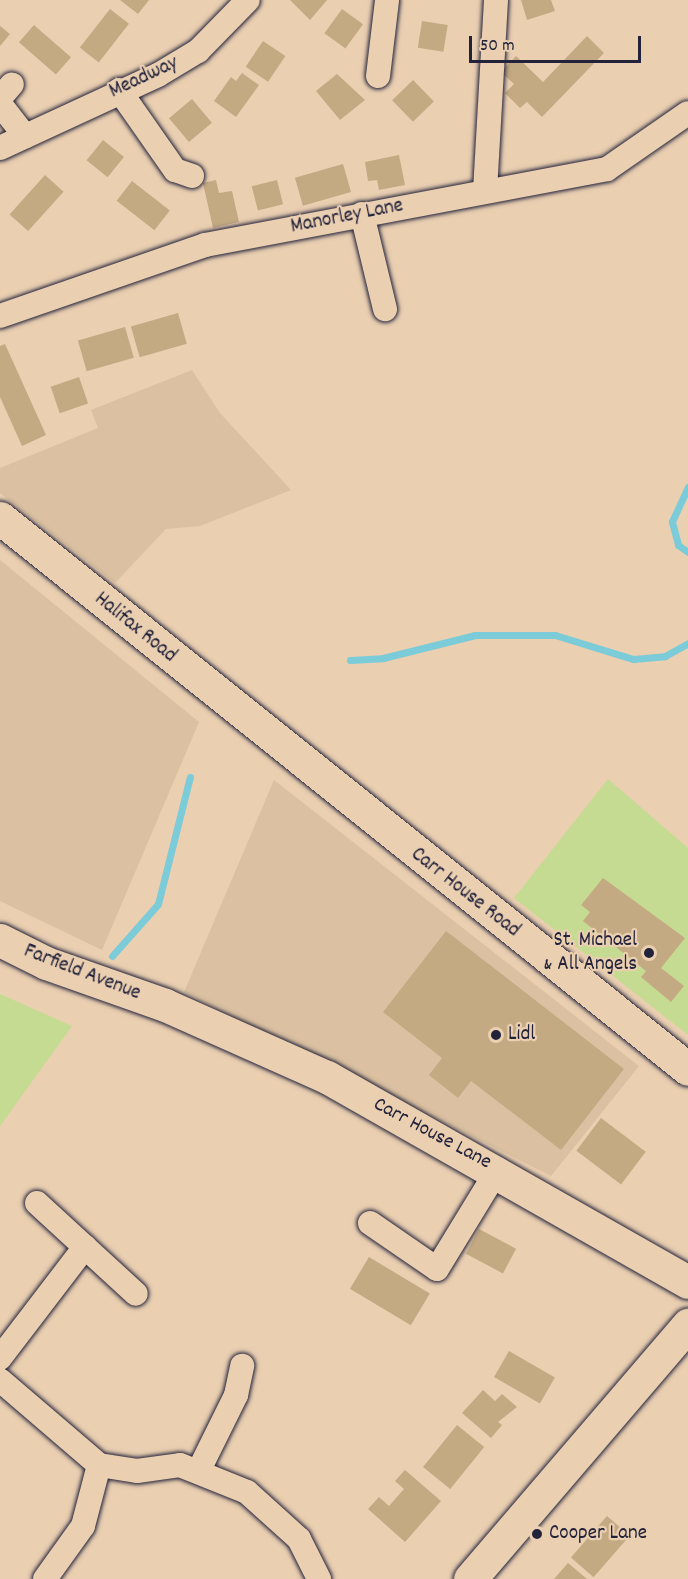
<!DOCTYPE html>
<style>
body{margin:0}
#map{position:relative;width:688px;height:1579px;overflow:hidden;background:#eacfb1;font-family:Dekko,sans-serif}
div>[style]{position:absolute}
.built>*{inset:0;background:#dbc1a1}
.green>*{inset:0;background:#c4db91}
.stream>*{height:7px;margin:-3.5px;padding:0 3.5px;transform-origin:3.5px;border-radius:3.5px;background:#7bcbd8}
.building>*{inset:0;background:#c4aa83;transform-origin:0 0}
.roads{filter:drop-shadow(0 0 2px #22223b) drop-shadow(0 0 2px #22223b)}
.street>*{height:24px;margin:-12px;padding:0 12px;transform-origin:12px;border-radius:12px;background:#eacfb1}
.secondary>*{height:33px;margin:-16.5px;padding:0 16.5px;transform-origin:16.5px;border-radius:16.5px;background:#eacfb1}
.highway>*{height:33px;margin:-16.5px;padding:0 16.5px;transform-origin:16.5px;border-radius:16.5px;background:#eacfb1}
.dots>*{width:16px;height:16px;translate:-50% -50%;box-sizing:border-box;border:3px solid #eacfb1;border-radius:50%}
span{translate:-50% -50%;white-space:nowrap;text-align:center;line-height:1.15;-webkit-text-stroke:4.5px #eacfb1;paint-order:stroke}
.street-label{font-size:21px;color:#22223b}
.poi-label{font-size:21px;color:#22223b}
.right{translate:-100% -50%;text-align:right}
.left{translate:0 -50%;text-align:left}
.scale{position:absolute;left:469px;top:36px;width:172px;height:27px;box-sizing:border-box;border:3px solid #22223b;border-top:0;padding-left:8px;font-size:18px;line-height:21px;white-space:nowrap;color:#22223b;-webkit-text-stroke:4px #eacfb1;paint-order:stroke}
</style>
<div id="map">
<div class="built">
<i style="clip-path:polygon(192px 370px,220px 413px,291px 490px,200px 526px,166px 529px,115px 583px,0 493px,0 468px,98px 428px,91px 410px)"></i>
<i style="clip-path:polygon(0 560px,199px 722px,102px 950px,0 901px)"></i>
<i style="clip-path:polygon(274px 780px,639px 1066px,551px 1176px,184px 992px)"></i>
</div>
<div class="green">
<i style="clip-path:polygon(608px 779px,688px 848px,688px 1035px,514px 898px)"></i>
<i style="clip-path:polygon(0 994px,72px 1026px,0 1126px)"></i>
</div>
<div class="stream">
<i style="left:688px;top:487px;width:38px;rotate:115deg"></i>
<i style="left:672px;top:522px;width:24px;rotate:75deg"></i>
<i style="left:678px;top:545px;width:12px;rotate:35deg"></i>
<i style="left:350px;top:660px;width:33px;rotate:-3deg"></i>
<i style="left:383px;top:658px;width:95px;rotate:-14deg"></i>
<i style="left:475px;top:635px;width:80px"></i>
<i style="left:555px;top:635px;width:82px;rotate:17.1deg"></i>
<i style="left:633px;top:659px;width:32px;rotate:-5deg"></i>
<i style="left:665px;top:656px;width:26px;rotate:-29deg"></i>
<i style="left:112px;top:956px;width:69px;rotate:-48.5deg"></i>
<i style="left:158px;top:904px;width:131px;rotate:-75.9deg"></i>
</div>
<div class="building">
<i style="clip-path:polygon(120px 0,149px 0,138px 14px)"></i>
<i style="clip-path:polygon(290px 0,327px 0,310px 20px)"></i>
<i style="clip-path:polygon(521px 0,551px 0,555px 11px,527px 20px)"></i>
<i style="left:110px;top:9px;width:24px;height:49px;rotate:38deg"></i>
<i style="left:342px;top:9px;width:26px;height:30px;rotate:36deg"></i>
<i style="left:422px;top:21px;width:26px;height:27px;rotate:9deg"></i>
<i style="left:34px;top:25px;width:49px;height:23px;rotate:41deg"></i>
<i style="clip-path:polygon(0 26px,10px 34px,0 46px)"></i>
<i style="clip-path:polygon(587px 36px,604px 53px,542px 117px,527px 102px,520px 108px,505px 93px,514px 84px,501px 72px,516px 56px,543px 82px)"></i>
<i style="left:263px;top:41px;width:27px;height:31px;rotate:34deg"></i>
<i style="clip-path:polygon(242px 73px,259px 85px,236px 117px,214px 101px,231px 77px,236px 81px)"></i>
<i style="clip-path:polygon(337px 74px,365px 100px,340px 120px,316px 91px)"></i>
<i style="left:413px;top:80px;width:30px;height:29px;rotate:46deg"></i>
<i style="left:192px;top:99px;width:31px;height:30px;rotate:50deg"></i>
<i style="left:103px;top:140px;width:27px;height:26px;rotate:39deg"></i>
<i style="clip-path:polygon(399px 155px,405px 185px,379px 190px,377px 180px,368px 181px,365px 162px)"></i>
<i style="left:343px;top:164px;width:29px;height:50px;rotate:74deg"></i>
<i style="left:45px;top:175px;width:25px;height:53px;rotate:42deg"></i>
<i style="clip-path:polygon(216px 180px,219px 193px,232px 191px,239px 222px,213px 228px,203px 183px)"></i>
<i style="left:277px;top:180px;width:25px;height:26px;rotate:76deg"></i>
<i style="left:132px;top:181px;width:48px;height:25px;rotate:38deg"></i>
<i style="left:178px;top:313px;width:32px;height:49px;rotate:74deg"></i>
<i style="left:125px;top:327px;width:32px;height:49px;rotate:74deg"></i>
<i style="clip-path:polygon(5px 344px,46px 435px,22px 446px,0 397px,0 346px)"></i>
<i style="left:79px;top:377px;width:28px;height:30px;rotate:71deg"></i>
<i style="clip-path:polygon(603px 878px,685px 938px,661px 968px,684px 986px,671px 1002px,641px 977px,646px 971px,583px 921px,590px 912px,581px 905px)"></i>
<i style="clip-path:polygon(446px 931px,624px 1069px,561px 1150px,471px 1081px,458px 1098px,429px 1075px,442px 1058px,383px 1012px)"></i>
<i style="left:601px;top:1118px;width:56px;height:41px;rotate:37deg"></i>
<i style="left:479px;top:1229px;width:42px;height:28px;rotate:28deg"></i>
<i style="left:369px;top:1257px;width:71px;height:37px;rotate:31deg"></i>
<i style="left:509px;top:1351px;width:53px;height:30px;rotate:30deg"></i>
<i style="clip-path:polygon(483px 1390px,495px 1401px,502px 1394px,517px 1407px,498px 1422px,502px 1425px,491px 1438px,462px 1413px)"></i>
<i style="left:457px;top:1425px;width:35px;height:54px;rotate:39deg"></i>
<i style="clip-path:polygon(405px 1470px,441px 1501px,405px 1542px,368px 1509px,379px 1497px,389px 1506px,404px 1489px,395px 1481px)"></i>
<i style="left:607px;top:1516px;width:30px;height:55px;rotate:41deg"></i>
<i style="clip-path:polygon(568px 1563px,587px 1579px,554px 1579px)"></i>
</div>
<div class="roads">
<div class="street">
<i style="left:378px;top:76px;width:77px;rotate:-83.2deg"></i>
<i style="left:119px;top:90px;width:98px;rotate:55deg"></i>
<i style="left:175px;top:170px;width:18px;rotate:19deg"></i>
<i style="left:0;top:98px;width:18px;rotate:-49deg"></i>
<i style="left:0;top:104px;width:41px;rotate:52deg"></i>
<i style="left:0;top:148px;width:174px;rotate:-24.8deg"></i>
<i style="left:158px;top:75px;width:47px;rotate:-31deg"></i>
<i style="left:198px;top:51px;width:71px;rotate:-45.6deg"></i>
<i style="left:485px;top:191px;width:191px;rotate:-86.7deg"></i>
<i style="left:362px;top:214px;width:98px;rotate:76.4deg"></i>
<i style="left:0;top:316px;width:217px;rotate:-19.1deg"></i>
<i style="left:205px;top:245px;width:409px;rotate:-10.7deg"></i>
<i style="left:607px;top:169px;width:98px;rotate:-34.7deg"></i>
<i style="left:37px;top:1203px;width:134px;rotate:42.6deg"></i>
<i style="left:370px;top:1223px;width:81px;rotate:34.5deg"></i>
<i style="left:437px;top:1269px;width:117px;rotate:-58.6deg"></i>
<i style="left:0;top:1358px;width:140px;rotate:-52.6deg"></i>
<i style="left:0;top:1380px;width:130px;rotate:40.6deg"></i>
<i style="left:99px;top:1465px;width:38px;rotate:9deg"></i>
<i style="left:137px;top:1471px;width:43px;rotate:-7.9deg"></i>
<i style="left:180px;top:1465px;width:72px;rotate:21.9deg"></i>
<i style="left:247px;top:1492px;width:70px;rotate:42.1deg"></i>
<i style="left:299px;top:1539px;width:45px;rotate:63.4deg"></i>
<i style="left:199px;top:1470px;width:84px;rotate:-63.7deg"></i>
<i style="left:236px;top:1395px;width:30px;rotate:-78deg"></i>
<i style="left:45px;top:1579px;width:65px;rotate:-54.4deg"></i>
<i style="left:83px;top:1526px;width:63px;rotate:-75.3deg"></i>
</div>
<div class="secondary">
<i style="left:0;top:940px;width:51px;rotate:26.6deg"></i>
<i style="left:46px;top:963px;width:126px;rotate:19.4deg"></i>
<i style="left:165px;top:1005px;width:177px;rotate:24deg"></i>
<i style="left:327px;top:1077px;width:415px;rotate:29.6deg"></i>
<i style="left:470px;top:1579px;width:335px;rotate:-49.4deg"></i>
</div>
<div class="highway">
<i style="left:0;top:518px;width:881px;rotate:38.69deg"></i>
</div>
</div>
<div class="dots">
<i style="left:649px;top:953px;background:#22223b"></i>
<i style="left:496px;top:1035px;background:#22223b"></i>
<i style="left:537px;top:1534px;background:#22223b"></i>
</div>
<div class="street-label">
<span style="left:144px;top:78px;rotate:-25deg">Meadway</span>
<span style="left:347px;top:217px;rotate:-11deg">Manorley Lane</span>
<span style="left:135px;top:628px;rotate:39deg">Halifax Road</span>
<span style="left:465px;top:893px;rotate:38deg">Carr House Road</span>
<span style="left:82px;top:973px;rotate:21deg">Farfield Avenue</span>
<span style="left:432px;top:1134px;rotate:28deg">Carr House Lane</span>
</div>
<div class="poi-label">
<span class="right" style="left:637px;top:953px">St. Michael<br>&amp; All Angels</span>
<span class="left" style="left:508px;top:1035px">Lidl</span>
<span class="left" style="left:549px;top:1534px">Cooper Lane</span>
</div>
<div class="scale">50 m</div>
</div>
